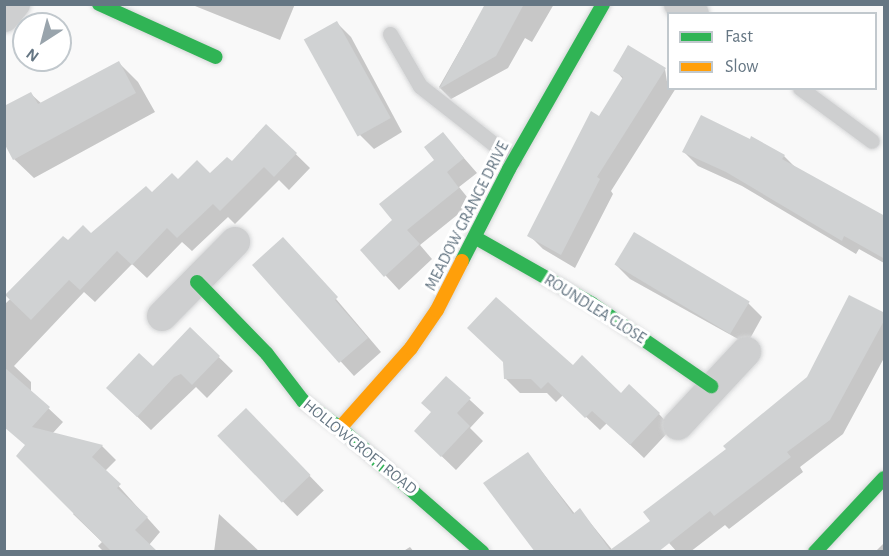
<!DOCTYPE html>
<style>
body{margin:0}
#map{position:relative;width:889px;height:556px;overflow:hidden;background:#f9f9f9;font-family:"Alegreya Sans",sans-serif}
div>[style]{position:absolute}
.shadow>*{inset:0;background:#0003;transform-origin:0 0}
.building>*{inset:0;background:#d0d2d3;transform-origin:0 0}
.roads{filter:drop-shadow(0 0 2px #d5d6d7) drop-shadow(0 0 2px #d5d6d7)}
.lane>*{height:15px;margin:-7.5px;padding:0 7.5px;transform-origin:7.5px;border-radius:7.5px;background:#cecfd0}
.street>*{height:30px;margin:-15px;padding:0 15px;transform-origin:15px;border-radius:15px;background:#cecfd0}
.fast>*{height:14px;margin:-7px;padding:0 7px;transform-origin:7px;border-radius:7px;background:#30b455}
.slow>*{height:14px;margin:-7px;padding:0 7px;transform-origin:7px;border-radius:7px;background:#ff9f0a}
span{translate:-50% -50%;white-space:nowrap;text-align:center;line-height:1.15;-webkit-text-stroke:6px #fff;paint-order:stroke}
.street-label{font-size:16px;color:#657683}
.frame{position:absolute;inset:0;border:6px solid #657683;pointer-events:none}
.legend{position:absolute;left:667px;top:12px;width:210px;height:78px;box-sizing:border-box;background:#fff;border:2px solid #c1c8cd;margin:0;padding:8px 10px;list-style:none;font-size:18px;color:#657683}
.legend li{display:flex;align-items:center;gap:12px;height:30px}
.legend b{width:30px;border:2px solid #c1c8cd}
.north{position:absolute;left:12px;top:12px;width:60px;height:60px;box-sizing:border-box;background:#fff;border:2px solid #c1c8cd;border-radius:50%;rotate:216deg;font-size:16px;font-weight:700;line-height:24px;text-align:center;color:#657683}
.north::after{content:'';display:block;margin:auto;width:21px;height:27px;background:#99a4ac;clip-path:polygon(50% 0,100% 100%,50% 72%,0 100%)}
</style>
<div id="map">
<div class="shadow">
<i style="clip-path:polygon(190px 4px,295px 4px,280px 40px)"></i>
<i style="clip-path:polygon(486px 4px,554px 4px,532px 42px,525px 38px,508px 68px,451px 99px,439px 87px)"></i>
<i style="clip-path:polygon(337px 23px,351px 37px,402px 132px,374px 149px,360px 135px)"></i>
<i style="clip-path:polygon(119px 63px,138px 82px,155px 112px,34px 178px,14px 159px,31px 94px,42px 104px)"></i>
<i style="clip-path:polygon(665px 69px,668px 88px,676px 88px,611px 191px,613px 194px,575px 268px,543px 249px,529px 235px,623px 79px,615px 70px)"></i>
<i style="clip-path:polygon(267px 126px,310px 168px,289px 190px,279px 180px,235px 224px,228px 217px,192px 251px,182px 242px,147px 278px,132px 264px,95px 302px,84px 292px,14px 366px,31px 382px,31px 392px,63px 422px,52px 434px,102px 446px,116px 460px,105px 471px,160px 532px,149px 545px,155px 552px,104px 552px,98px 546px,102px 542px,73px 514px,76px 511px,27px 446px,4px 425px,4px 305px,68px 243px,91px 235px,178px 181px,210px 175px,232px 163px)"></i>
<i style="clip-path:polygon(443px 134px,477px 173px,459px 187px,472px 203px,420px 245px,432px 259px,399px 290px,362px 250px,394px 220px,436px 160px)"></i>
<i style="clip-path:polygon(750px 141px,784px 156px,796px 168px,884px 218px,884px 263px,859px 249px,856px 254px,742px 186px,698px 166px,684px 152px)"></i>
<i style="clip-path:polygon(634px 234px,748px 303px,762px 317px,747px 344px,630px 279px,616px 265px)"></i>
<i style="clip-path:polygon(297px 253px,381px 352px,354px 376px,254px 266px)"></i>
<i style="clip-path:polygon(884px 315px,884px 358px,843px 434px,800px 467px,803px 472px,729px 529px,725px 525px,690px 552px,677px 552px,669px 543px,728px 449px)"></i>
<i style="clip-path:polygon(190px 329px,233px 371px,207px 398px,196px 387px,151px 430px,122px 402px)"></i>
<i style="clip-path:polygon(573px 367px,659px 414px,672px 428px,644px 458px,607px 423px,600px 430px,563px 395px,556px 402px,547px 393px,520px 393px,506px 379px)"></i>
<i style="clip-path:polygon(446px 378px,484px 413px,470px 428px,483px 441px,456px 470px,430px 445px,433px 413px)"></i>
<i style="left:246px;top:410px;width:112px;height:37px;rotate:46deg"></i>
<i style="clip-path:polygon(528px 454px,575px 514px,580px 510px,614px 552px,537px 552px)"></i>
<i style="clip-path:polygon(219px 514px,260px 552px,214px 552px)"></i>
<i style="clip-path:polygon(884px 543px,884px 552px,875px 552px)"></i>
<i style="clip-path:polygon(410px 547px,414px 552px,402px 552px)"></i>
</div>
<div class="building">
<i style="clip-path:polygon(485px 4px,524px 4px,496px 56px,439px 89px)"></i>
<i style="left:337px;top:21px;width:111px;height:38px;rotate:61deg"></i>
<i style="clip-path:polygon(628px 45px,666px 68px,597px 177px,600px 179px,561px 255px,527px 236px,591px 111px,599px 116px,623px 77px,613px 71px)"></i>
<i style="clip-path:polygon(119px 61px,136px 93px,13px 160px,4px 143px,4px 106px,31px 92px,38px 104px)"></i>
<i style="clip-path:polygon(701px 115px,750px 139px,751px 136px,785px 155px,782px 159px,885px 216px,885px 259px,844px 236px,842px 241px,726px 172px,682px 152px)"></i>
<i style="clip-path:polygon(266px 124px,297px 153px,274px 177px,264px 167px,220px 211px,213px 204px,177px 238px,167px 228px,132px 265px,117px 251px,80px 290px,69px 280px,31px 320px,5px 295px,63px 236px,68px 240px,83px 225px,91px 233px,146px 186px,152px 192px,172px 173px,178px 179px,197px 160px,210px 173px,227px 157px,232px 161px)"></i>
<i style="clip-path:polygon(443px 132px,464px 158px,447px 172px,459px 188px,407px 230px,420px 244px,384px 277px,360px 250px,392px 220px,379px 204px,434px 160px,424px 147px)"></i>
<i style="left:634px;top:232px;width:135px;height:38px;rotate:31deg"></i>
<i style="clip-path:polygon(283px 237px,338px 297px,335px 300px,368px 338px,339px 363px,252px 265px)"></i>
<i style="clip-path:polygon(849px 295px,885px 313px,885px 319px,830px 420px,787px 452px,791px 457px,714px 516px,710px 511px,658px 552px,535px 552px,483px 483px,528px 452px,573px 514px,580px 508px,610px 550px,650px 521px,643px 512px,726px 449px,723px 446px,807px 377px)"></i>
<i style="clip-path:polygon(496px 297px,573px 365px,582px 355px,621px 393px,629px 384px,660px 413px,630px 445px,592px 411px,585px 418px,548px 382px,541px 389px,531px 379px,504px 379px,503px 362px,467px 328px)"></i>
<i style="clip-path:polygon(190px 327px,220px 356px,192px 385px,181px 374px,174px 377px,137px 417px,106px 388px,139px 353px,153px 366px)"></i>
<i style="clip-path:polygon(4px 367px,50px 407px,32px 427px,103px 445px,92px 457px,121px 484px,117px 488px,148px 517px,135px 530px,158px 552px,112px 552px,16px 456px,25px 445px,4px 427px)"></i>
<i style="clip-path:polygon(446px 376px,471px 398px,457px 413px,470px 426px,441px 457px,414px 431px,431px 412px,421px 403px)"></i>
<i style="left:246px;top:408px;width:93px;height:40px;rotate:46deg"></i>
</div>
<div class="roads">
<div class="lane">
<i style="left:390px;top:34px;width:60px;rotate:60deg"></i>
<i style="left:420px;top:86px;width:120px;rotate:38.2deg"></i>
<i style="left:800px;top:88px;width:89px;rotate:36.4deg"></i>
</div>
<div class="street">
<i style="left:679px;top:4px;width:18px;rotate:34deg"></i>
<i style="left:4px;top:17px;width:17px;rotate:-50deg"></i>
<i style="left:162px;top:316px;width:104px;rotate:-45.4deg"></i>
<i style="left:678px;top:425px;width:100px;rotate:-47deg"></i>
</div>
<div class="fast">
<i style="left:99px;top:4px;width:128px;rotate:24.4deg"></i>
<i style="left:476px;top:238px;width:133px;rotate:29.6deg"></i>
<i style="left:592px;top:304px;width:145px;rotate:34.6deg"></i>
<i style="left:462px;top:261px;width:103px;rotate:-62.9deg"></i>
<i style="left:509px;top:169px;width:190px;rotate:-60.3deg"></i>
<i style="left:197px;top:282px;width:100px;rotate:45.8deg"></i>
<i style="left:267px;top:354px;width:59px;rotate:52.5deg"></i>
<i style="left:303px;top:401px;width:46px;rotate:36.1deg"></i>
<i style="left:340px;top:428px;width:189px;rotate:41.1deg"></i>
<i style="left:815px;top:552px;width:101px;rotate:-47deg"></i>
</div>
<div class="slow">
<i style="left:340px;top:428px;width:107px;rotate:-48.4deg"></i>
<i style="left:411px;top:348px;width:46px;rotate:-55.6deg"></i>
<i style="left:437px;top:310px;width:55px;rotate:-63deg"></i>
</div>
</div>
<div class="street-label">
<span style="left:467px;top:216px;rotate:-63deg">MEADOW GRANGE DRIVE</span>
<span style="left:595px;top:309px;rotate:32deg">ROUNDLEA CLOSE</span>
<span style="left:360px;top:447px;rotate:39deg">HOLLOWCROFT ROAD</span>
</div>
<div class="frame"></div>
<ul class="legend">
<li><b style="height:8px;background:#30b455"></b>Fast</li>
<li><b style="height:8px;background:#ff9f0a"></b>Slow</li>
</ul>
<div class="north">N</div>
</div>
